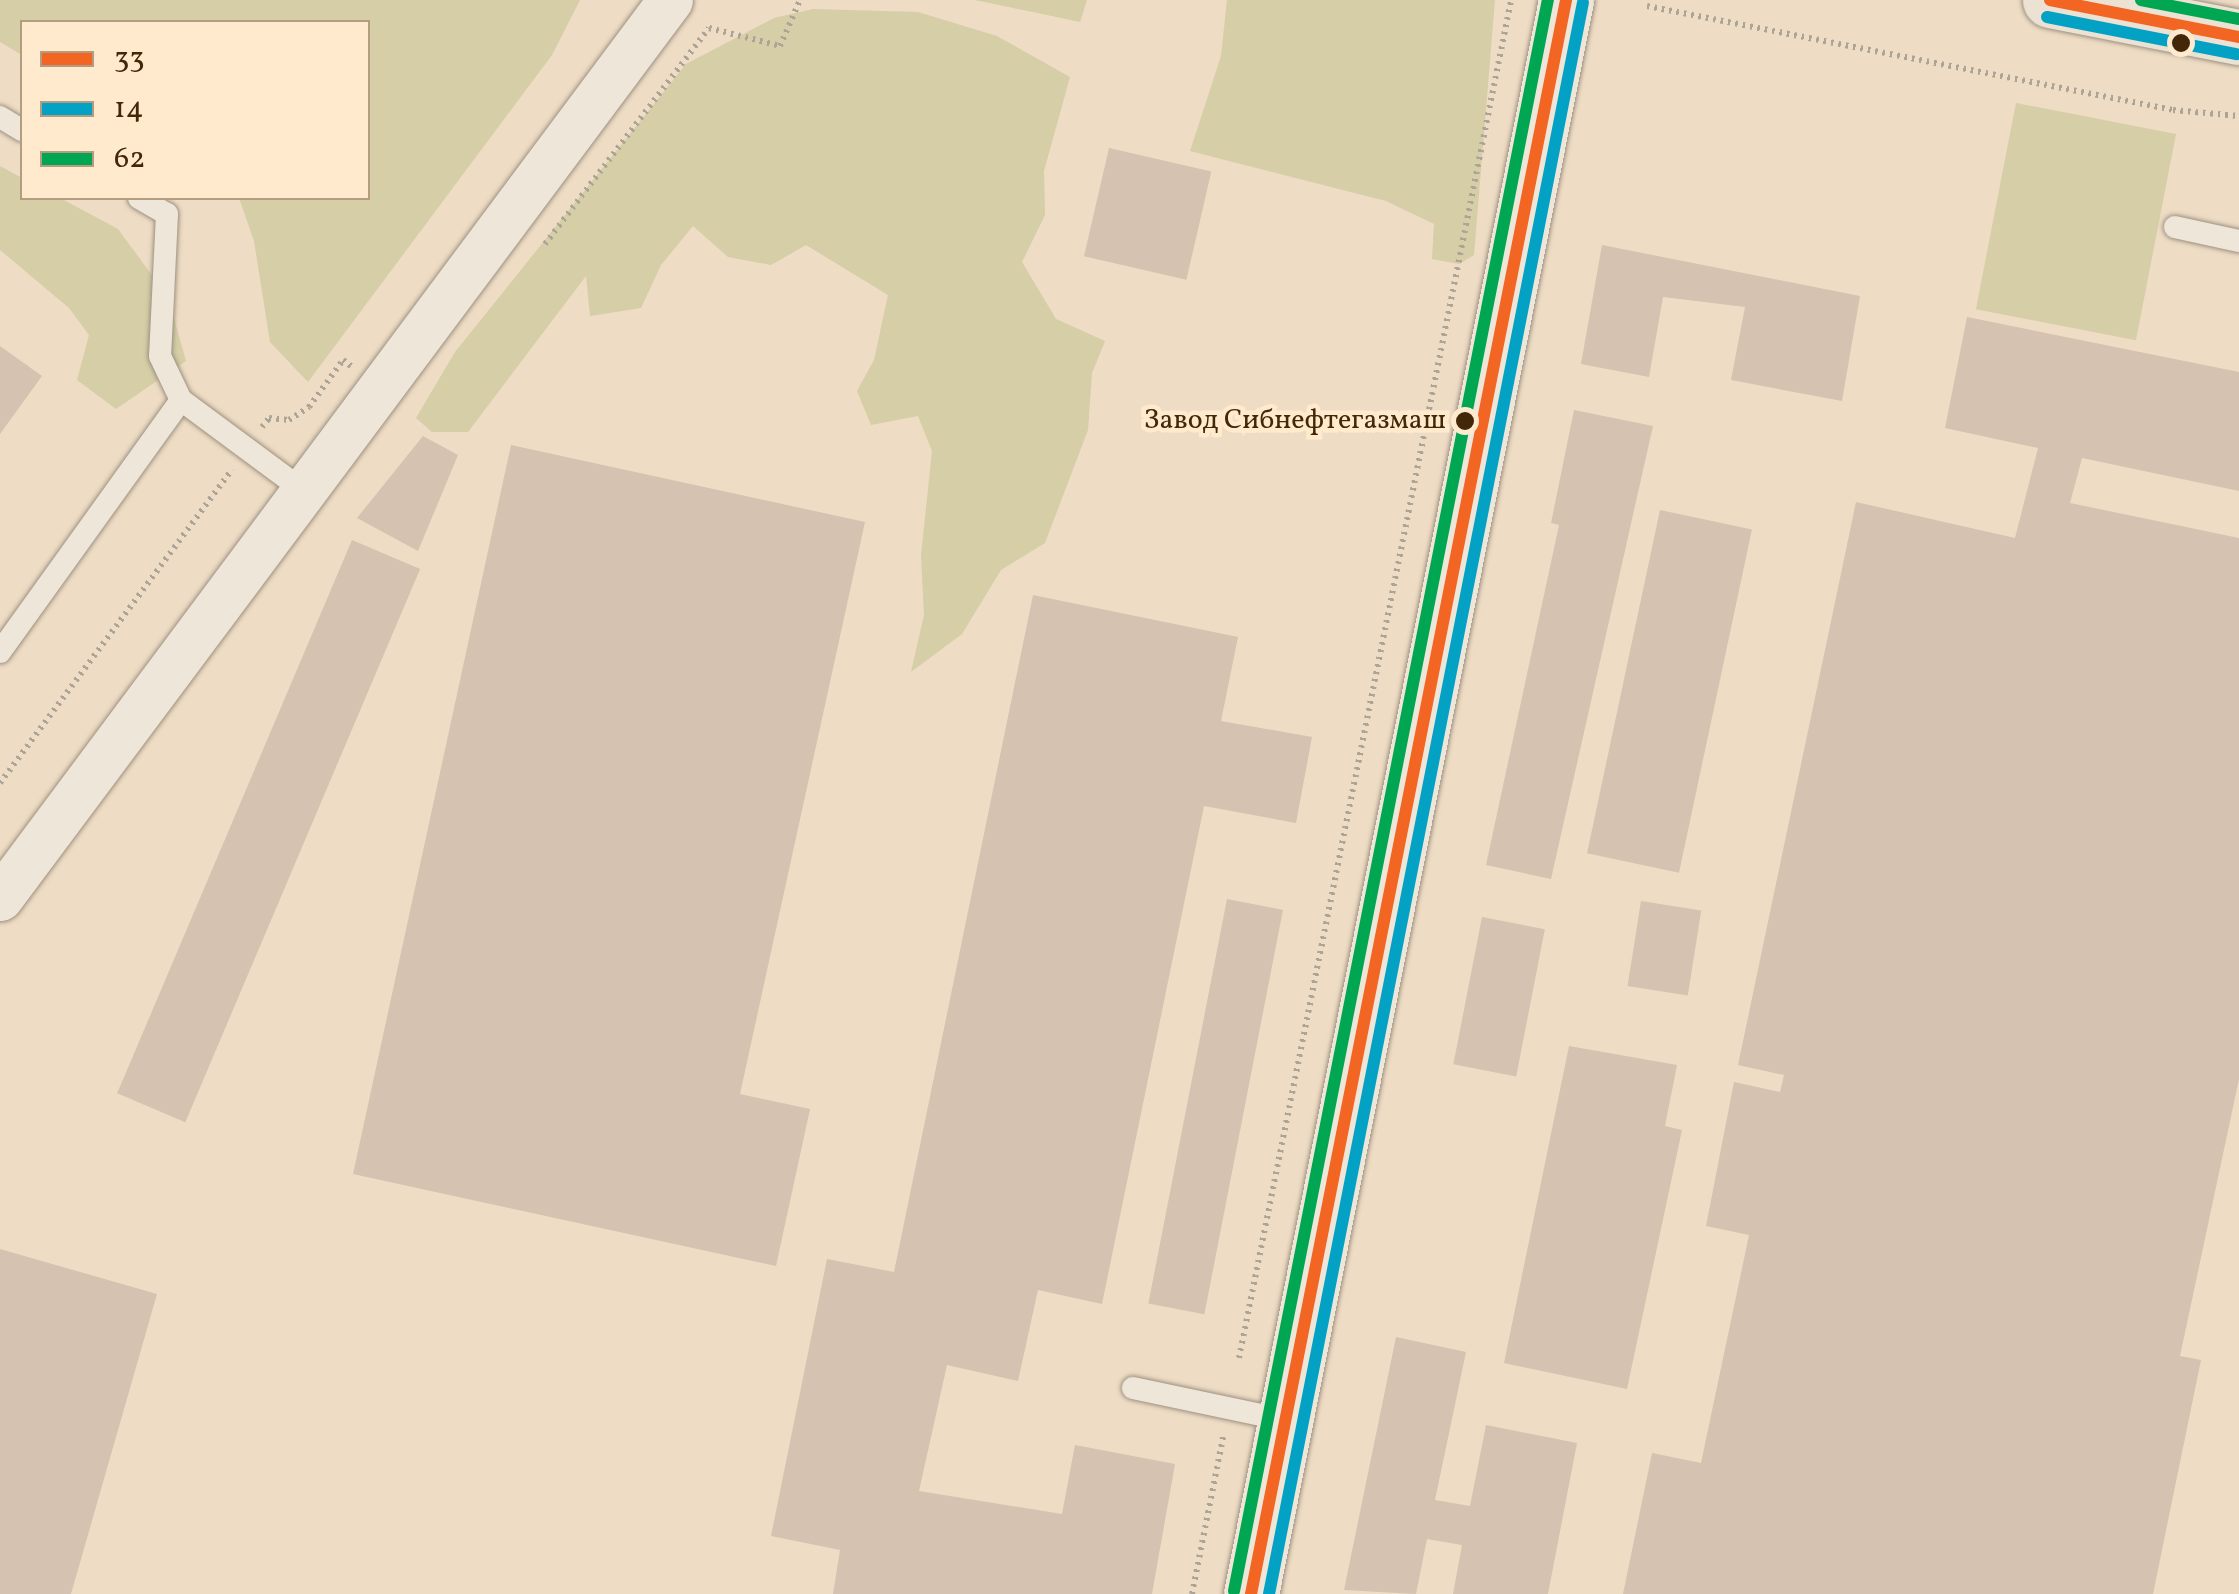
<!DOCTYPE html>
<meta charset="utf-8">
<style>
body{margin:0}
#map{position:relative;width:2239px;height:1594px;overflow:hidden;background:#eedcc4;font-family:Vollkorn,serif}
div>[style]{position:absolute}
.green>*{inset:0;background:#d5cea6;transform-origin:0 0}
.building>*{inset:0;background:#d5c2b1;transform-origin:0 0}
.path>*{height:6px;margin-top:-3px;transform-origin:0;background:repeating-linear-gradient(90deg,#ada498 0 2.5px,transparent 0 7.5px)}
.roads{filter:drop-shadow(0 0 2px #9e9180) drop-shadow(0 0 2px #9e9180)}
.service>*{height:22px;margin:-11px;padding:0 11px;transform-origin:11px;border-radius:11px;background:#efe6da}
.minor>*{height:45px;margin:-22.5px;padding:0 22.5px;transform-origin:22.5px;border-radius:22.5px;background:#efe6da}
.tertiary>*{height:55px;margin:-27.5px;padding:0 27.5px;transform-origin:27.5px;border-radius:27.5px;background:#efe6da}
.primary>*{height:55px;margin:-27.5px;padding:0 27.5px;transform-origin:27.5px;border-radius:27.5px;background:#ece2d3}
.bus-1>*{height:12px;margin:-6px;padding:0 6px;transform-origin:6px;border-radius:6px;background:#f26522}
.bus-2>*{height:12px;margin:-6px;padding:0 6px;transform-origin:6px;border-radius:6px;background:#03a2c4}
.bus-3>*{height:12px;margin:-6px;padding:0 6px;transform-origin:6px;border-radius:6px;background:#00a651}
.dots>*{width:28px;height:28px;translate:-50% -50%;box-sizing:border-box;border:5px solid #ffeace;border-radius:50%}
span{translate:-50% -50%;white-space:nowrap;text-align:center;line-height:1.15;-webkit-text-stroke:9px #ffeace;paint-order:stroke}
.bus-label{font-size:28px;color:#422709}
.right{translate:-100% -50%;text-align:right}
.legend{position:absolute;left:20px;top:20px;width:350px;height:180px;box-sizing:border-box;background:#ffeace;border:2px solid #b39c7f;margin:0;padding:12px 18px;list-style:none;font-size:30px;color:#422709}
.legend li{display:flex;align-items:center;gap:20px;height:50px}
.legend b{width:50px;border:2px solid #b39c7f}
</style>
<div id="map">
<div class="green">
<i style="clip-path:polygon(0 0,580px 0,552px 55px,308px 382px,270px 342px,254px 241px,239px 198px,368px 198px,368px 22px,22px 22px,22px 55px,0 42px)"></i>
<i style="clip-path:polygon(975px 0,1087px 0,1080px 22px)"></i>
<i style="clip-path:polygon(1227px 0,1495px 0,1474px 255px,1459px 264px,1432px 259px,1434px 224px,1386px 201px,1190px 151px,1221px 56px)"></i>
<i style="clip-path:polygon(813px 9px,918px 12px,997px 36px,1070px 77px,1044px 171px,1045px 215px,1022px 262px,1056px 319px,1105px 341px,1092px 373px,1088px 430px,1045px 543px,1001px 570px,962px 634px,911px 672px,924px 615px,921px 555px,932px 451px,918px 416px,871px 425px,857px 391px,874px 360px,888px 295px,806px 245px,771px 265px,728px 257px,693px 226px,661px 265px,641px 308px,590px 316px,586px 276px,468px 432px,432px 432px,416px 418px,455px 352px,686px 64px,774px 18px)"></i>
<i style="left:2016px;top:103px;width:163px;height:210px;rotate:11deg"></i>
<i style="clip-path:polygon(0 166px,22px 178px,22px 198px,60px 198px,118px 229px,168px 297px,186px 361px,116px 409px,77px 380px,89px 335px,69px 308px,0 250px)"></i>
</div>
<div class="building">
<i style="left:1109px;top:148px;width:105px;height:111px;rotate:13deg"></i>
<i style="clip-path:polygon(1602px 245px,1860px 296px,1842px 401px,1731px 380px,1745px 307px,1663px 297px,1649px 377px,1581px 364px)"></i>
<i style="clip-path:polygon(1967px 317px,2239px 372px,2239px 491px,2082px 458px,2070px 503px,2239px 538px,2239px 1079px,2180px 1356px,2201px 1360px,2153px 1594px,1623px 1594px,1652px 1453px,1701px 1463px,1749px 1235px,1706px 1226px,1734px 1082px,1780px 1092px,1784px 1075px,1738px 1065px,1856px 502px,2015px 538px,2038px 448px,1945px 428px)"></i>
<i style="clip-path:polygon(0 346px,42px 376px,0 434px)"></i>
<i style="clip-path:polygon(1574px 410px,1653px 426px,1551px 879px,1486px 865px,1559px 525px,1551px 523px)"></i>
<i style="clip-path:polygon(423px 436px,458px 455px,418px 551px,357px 518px)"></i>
<i style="clip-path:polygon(511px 445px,865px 522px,740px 1094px,810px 1109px,776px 1266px,353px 1174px)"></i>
<i style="left:1660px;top:510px;width:94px;height:351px;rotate:12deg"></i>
<i style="left:352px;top:540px;width:74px;height:601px;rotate:23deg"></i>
<i style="clip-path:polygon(1033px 595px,1238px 637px,1221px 721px,1312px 737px,1296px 823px,1204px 806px,1102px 1304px,1038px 1290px,1018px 1381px,947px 1365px,919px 1491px,1062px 1514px,1075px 1445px,1175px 1464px,1152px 1594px,833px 1594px,840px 1550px,771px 1536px,827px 1259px,894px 1272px)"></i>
<i style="left:1227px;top:899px;width:57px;height:412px;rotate:11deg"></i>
<i style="left:1641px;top:901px;width:61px;height:86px;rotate:9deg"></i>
<i style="left:1482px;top:917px;width:64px;height:150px;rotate:11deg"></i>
<i style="clip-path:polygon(1569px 1046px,1677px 1065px,1665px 1126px,1682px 1130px,1627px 1389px,1504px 1363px)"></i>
<i style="clip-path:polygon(0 1249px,157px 1294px,71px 1594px,0 1594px)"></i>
<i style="clip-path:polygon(1396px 1337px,1466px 1352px,1435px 1500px,1470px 1506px,1486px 1425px,1577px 1443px,1548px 1594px,1453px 1594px,1462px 1545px,1427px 1539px,1416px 1594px,1344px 1590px)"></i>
</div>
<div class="path">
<i style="left:1647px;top:6px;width:536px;rotate:11.18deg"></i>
<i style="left:2173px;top:110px;width:66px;rotate:5.2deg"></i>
<i style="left:545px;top:244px;width:271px;rotate:-52.8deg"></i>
<i style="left:709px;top:28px;width:73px;rotate:14.2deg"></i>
<i style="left:780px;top:46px;width:50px;rotate:-66.5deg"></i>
<i style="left:262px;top:427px;width:11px;rotate:-52deg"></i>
<i style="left:269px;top:418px;width:20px;rotate:6deg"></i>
<i style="left:289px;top:420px;width:24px;rotate:-33deg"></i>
<i style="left:309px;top:407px;width:58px;rotate:-54.1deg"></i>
<i style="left:343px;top:360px;width:10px;rotate:37deg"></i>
<i style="left:0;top:783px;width:390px;rotate:-53.5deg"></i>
<i style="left:1239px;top:1358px;width:1385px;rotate:-78.67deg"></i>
<i style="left:1192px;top:1594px;width:164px;rotate:-78.8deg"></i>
</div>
<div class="roads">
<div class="service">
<i style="left:0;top:117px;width:26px;rotate:31deg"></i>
<i style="left:139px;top:198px;width:32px;rotate:30deg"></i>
<i style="left:167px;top:214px;width:142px;rotate:92.8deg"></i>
<i style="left:160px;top:356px;width:49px;rotate:64.5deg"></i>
<i style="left:181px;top:400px;width:148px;rotate:36.5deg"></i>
<i style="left:2175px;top:227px;width:66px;rotate:12.3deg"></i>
<i style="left:0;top:652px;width:310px;rotate:-54.3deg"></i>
<i style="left:1133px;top:1388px;width:155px;rotate:11.9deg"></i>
</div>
<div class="minor">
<i style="left:0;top:898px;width:1120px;rotate:-53.27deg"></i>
</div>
<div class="tertiary">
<i style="left:1251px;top:1594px;width:1625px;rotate:-78.82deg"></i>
</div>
<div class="primary">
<i style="left:2050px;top:0;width:193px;rotate:11.1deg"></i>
</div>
</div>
<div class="bus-1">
<i style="left:2050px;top:0;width:193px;rotate:11.1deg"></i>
<i style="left:1251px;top:1594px;width:1625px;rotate:-78.82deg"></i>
</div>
<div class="bus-2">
<i style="left:2047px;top:17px;width:193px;rotate:11.1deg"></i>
<i style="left:1269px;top:1594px;width:1622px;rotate:-78.84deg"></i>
</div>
<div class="bus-3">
<i style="left:2141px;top:0;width:100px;rotate:11deg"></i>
<i style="left:1234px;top:1591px;width:1622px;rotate:-78.84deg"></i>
</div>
<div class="dots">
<i style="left:2181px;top:43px;background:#422709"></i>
<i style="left:1465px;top:421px;background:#422709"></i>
</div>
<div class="bus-label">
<span class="right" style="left:1446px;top:421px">Завод Сибнефтегазмаш</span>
</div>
<ul class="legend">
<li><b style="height:12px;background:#f26522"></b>33</li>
<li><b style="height:12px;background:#03a2c4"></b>14</li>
<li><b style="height:12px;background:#00a651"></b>62</li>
</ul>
</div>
